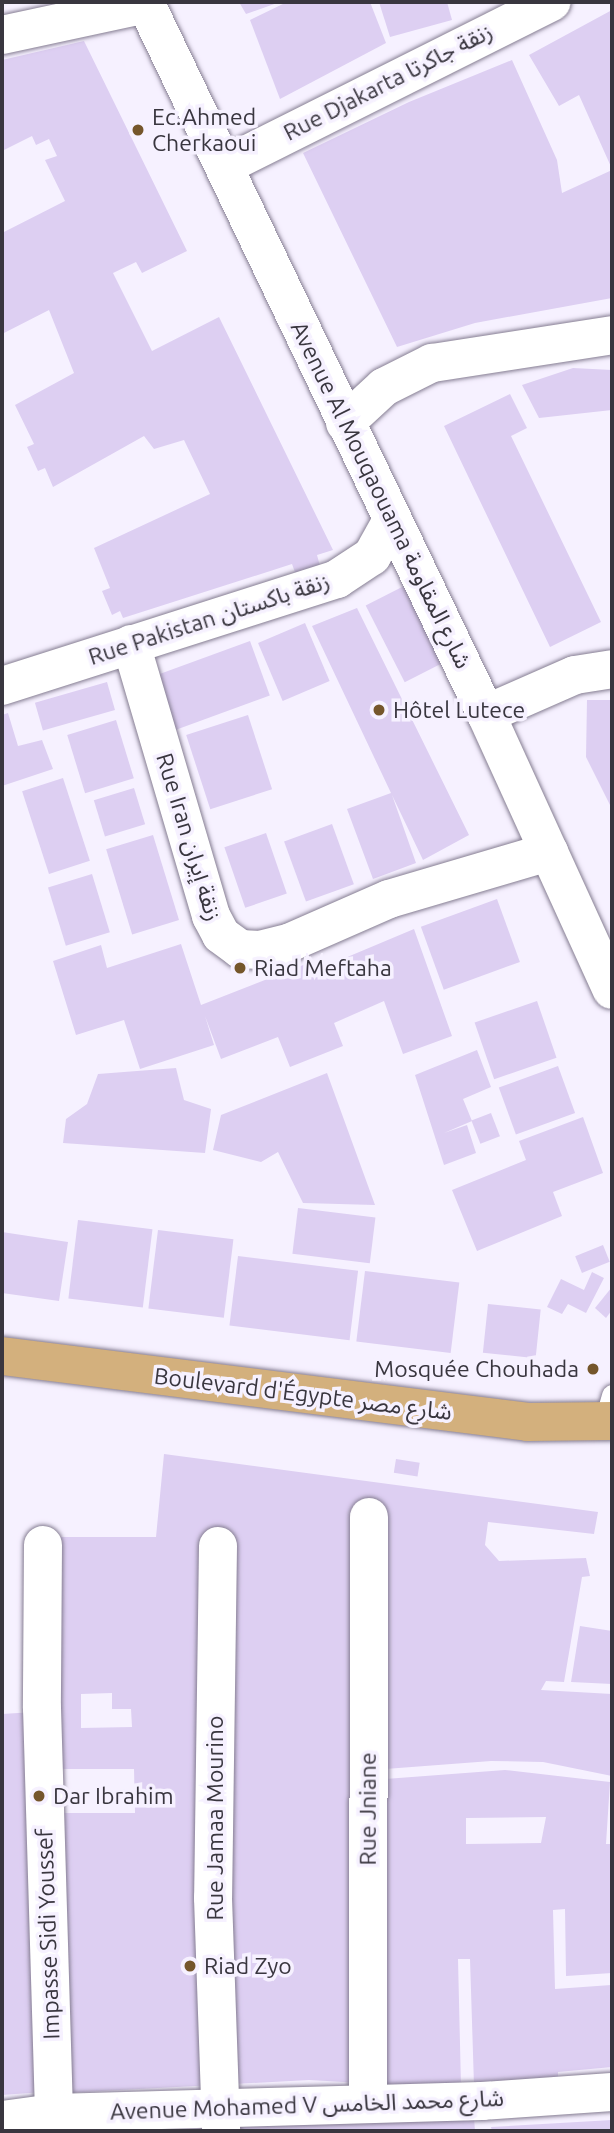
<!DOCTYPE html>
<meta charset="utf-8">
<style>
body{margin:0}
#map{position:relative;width:614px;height:2133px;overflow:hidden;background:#f6f1ff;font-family:Ubuntu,"Noto Sans Arabic",sans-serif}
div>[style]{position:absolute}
.building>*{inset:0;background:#ddcff2;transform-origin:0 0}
.roads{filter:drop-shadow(0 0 2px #857d92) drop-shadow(0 0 2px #857d92)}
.service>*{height:21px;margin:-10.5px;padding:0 10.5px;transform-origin:10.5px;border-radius:10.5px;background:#fff}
.minor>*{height:38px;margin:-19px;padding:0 19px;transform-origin:19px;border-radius:19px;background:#fff}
.tertiary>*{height:38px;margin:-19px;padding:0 19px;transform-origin:19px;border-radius:19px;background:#fff}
.primary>*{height:38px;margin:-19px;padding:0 19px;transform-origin:19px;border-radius:19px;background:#d3b07d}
.dots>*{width:19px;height:19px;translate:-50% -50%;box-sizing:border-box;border:4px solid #f6f1ff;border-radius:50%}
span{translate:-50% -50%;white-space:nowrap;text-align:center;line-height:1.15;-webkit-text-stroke:7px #f6f1ff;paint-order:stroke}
.street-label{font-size:23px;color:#39363f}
.poi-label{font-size:23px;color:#39363f}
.left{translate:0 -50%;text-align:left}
.right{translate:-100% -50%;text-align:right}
.frame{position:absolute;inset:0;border:4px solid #39363f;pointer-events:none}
</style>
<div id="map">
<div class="building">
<i style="clip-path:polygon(239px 2px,280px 2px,246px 14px)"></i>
<i style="clip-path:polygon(287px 2px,370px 2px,386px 43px,280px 99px,250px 20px)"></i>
<i style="clip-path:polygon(379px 2px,447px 2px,452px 20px,390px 37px)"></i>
<i style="clip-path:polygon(612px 10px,612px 169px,579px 95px,559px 106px,529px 55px)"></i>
<i style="clip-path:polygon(84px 41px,187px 251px,142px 273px,136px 262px,113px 273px,152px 351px,219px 317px,333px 550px,317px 555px,320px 566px,296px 575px,292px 564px,123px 618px,120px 611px,112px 615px,102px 591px,110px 588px,94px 548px,210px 494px,184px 440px,154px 449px,144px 436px,53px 487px,45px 468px,38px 471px,27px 447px,34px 444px,15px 405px,74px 373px,49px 310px,2px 334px,2px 233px,65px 201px,45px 160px,57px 156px,49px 139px,36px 145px,32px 136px,2px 151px,2px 60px)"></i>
<i style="clip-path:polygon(512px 60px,557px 160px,562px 193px,612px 170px,612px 298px,475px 323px,397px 347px,303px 153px,409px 102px)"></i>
<i style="clip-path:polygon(573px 368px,612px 370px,612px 410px,539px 418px,522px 385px)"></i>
<i style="clip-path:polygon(510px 394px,527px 428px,511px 436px,601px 622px,550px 647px,444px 426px)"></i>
<i style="left:404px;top:586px;width:86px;height:43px;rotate:63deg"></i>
<i style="clip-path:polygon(357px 608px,469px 835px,423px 860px,392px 795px,416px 863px,373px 879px,347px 809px,391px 793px,312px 626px)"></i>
<i style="left:305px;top:623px;width:63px;height:51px;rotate:67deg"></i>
<i style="left:250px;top:641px;width:58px;height:102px;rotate:70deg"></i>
<i style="left:107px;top:682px;width:29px;height:75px;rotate:74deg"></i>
<i style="clip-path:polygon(587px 700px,612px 700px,612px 809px,586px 757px)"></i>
<i style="clip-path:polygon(8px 713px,18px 746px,42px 740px,53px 769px,2px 786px,2px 715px)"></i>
<i style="left:248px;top:715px;width:78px;height:65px;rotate:72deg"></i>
<i style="left:116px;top:720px;width:61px;height:51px;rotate:73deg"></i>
<i style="left:63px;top:778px;width:87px;height:43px;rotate:72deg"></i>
<i style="left:134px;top:788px;width:38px;height:42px;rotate:73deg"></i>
<i style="left:332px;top:824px;width:64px;height:51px;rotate:70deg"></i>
<i style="left:266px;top:833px;width:64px;height:44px;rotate:71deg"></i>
<i style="left:153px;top:835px;width:89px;height:49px;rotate:73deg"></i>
<i style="left:92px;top:874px;width:61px;height:46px;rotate:73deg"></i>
<i style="left:497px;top:899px;width:67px;height:81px;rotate:70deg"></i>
<i style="clip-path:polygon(414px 929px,452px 1036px,403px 1054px,384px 1001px,334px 1023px,343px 1046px,290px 1067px,278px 1037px,221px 1059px,205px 1016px,214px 1045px,140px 1069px,124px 1020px,76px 1035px,53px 961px,101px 945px,107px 968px,181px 944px,201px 1005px,311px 962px,314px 971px)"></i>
<i style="left:537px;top:1001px;width:60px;height:66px;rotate:71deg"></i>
<i style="clip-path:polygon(477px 1050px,491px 1087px,463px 1099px,472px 1121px,444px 1133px,467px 1125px,476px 1153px,444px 1165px,415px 1075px)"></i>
<i style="left:558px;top:1066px;width:50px;height:63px;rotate:70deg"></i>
<i style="clip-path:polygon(176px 1068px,184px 1100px,211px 1109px,205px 1153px,63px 1143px,66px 1119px,87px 1104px,98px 1074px)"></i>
<i style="clip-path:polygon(327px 1073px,375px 1205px,303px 1203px,278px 1152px,261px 1162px,213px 1150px,221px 1115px)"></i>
<i style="left:491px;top:1113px;width:25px;height:21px;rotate:69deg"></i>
<i style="clip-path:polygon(583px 1117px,603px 1173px,553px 1192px,562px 1216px,477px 1251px,452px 1190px,526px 1160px,519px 1141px)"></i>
<i style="left:298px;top:1208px;width:78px;height:46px;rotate:7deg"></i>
<i style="left:78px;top:1220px;width:75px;height:79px;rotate:7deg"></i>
<i style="left:158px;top:1230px;width:76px;height:79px;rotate:7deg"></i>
<i style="clip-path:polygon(2px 1232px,68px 1242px,59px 1301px,2px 1293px)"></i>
<i style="left:603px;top:1245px;width:18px;height:30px;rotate:68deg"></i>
<i style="left:238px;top:1256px;width:121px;height:70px;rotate:7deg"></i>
<i style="left:365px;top:1271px;width:95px;height:71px;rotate:7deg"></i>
<i style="clip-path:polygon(592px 1272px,604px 1278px,586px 1313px,568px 1304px,562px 1314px,547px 1307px,561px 1279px,584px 1290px)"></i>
<i style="clip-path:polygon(612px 1287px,612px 1310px,606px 1318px,595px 1308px)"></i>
<i style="left:488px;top:1304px;width:53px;height:49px;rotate:6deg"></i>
<i style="clip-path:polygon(evenodd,164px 1454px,598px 1512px,594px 1534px,488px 1522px,485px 1545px,499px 1561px,586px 1558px,590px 1576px,582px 1577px,564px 1682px,546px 1681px,541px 1690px,612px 1694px,612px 1776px,543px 1762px,491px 1761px,372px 1770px,362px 2083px,309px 2080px,64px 2093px,58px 1813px,135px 1813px,134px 1769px,57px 1769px,53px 1537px,156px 1537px,164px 1454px,112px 1693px,112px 1709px,131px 1709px,132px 1727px,81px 1728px,81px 1694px,112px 1693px)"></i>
<i style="left:396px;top:1459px;width:24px;height:14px;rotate:9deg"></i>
<i style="clip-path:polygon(580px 1626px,612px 1631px,612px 1684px,571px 1682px)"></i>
<i style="clip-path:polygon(34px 1712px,43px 2092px,2px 2095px,2px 1714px)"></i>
<i style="clip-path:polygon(evenodd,505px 1770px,610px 1782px,606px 1844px,612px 1844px,612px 1973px,566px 1976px,565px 1909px,553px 1910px,555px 1989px,611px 1985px,612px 2067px,558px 2072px,558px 2078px,474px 2085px,470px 1959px,458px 1959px,461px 2086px,373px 2086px,372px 1780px,505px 1770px,546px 1817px,541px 1843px,466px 1844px,466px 1818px,546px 1817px)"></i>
<i style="clip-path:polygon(474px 2118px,475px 2131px,231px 2131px,231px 2127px)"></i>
<i style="clip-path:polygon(612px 2120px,612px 2131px,492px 2131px,491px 2127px)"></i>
</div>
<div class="roads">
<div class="service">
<i style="left:605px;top:1420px;width:26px;rotate:-74deg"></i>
</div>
<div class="minor">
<i style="left:2px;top:35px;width:147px;rotate:-12.1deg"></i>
<i style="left:226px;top:165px;width:364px;rotate:-26.6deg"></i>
<i style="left:345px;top:423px;width:53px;rotate:-42.7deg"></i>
<i style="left:384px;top:387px;width:54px;rotate:-26.6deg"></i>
<i style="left:432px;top:363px;width:182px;rotate:-8.8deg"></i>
<i style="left:131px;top:644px;width:284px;rotate:73.6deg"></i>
<i style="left:211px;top:916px;width:21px;rotate:62deg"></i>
<i style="left:221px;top:935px;width:24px;rotate:36deg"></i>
<i style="left:240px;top:949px;width:20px;rotate:3deg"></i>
<i style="left:260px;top:950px;width:32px;rotate:-14deg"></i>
<i style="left:291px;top:942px;width:107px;rotate:-23.7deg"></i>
<i style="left:389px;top:899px;width:167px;rotate:-16.4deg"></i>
<i style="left:2px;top:686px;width:352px;rotate:-17.7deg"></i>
<i style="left:337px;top:579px;width:42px;rotate:-33.3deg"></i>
<i style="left:372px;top:556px;width:41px;rotate:-60.9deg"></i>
<i style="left:486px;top:714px;width:97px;rotate:-23.7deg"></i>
<i style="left:575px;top:675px;width:37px;rotate:-9deg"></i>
<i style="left:43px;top:1545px;width:163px;rotate:90.4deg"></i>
<i style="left:42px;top:1708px;width:405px;rotate:88.3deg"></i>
<i style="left:218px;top:1546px;width:352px;rotate:90.8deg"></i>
<i style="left:213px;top:1898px;width:233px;rotate:88deg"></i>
<i style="left:368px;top:2101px;width:584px;rotate:-89.9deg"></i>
<i style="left:2px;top:2120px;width:52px;rotate:-7.7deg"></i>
<i style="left:54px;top:2113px;width:428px;rotate:-1.6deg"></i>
<i style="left:482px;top:2101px;width:130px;rotate:-4deg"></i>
</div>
<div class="tertiary">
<i style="left:145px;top:2px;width:789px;rotate:64.41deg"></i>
<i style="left:486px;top:714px;width:303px;rotate:65.5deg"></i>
</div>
<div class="primary">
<i style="left:2px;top:1356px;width:530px;rotate:7.15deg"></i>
<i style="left:528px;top:1422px;width:84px;rotate:-0.7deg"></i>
</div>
</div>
<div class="dots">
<i style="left:138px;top:130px;background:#75562b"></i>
<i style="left:379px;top:710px;background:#75562b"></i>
<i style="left:240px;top:968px;background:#75562b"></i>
<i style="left:593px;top:1369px;background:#75562b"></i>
<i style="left:39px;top:1796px;background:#75562b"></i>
<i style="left:190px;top:1966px;background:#75562b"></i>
</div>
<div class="street-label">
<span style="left:388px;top:82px;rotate:-27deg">Rue Djakarta زنقة جاكرتا</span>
<span style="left:381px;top:495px;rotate:64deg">Avenue Al Mouqaouama شارع المقاومة</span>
<span style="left:209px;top:619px;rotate:-18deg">Rue Pakistan زنقة باكستان</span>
<span style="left:189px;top:837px;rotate:73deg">Rue Iran زنقة إيران</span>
<span style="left:303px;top:1394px;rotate:7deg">Boulevard d'Égypte شارع مصر</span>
<span style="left:368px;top:1809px;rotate:-90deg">Rue Jniane</span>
<span style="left:215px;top:1818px;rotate:-90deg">Rue Jamaa Mourino</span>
<span style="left:48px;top:1934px;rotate:-92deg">Impasse Sidi Youssef</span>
<span style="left:307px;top:2105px;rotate:-2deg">Avenue Mohamed V شارع محمد الخامس</span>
</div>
<div class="poi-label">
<span class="left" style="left:152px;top:130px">Ec.Ahmed<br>Cherkaoui</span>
<span class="left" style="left:393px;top:710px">Hôtel Lutece</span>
<span class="left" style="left:254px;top:968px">Riad Meftaha</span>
<span class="right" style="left:579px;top:1369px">Mosquée Chouhada</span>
<span class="left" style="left:53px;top:1796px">Dar Ibrahim</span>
<span class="left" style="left:204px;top:1966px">Riad Zyo</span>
</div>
<div class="frame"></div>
</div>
